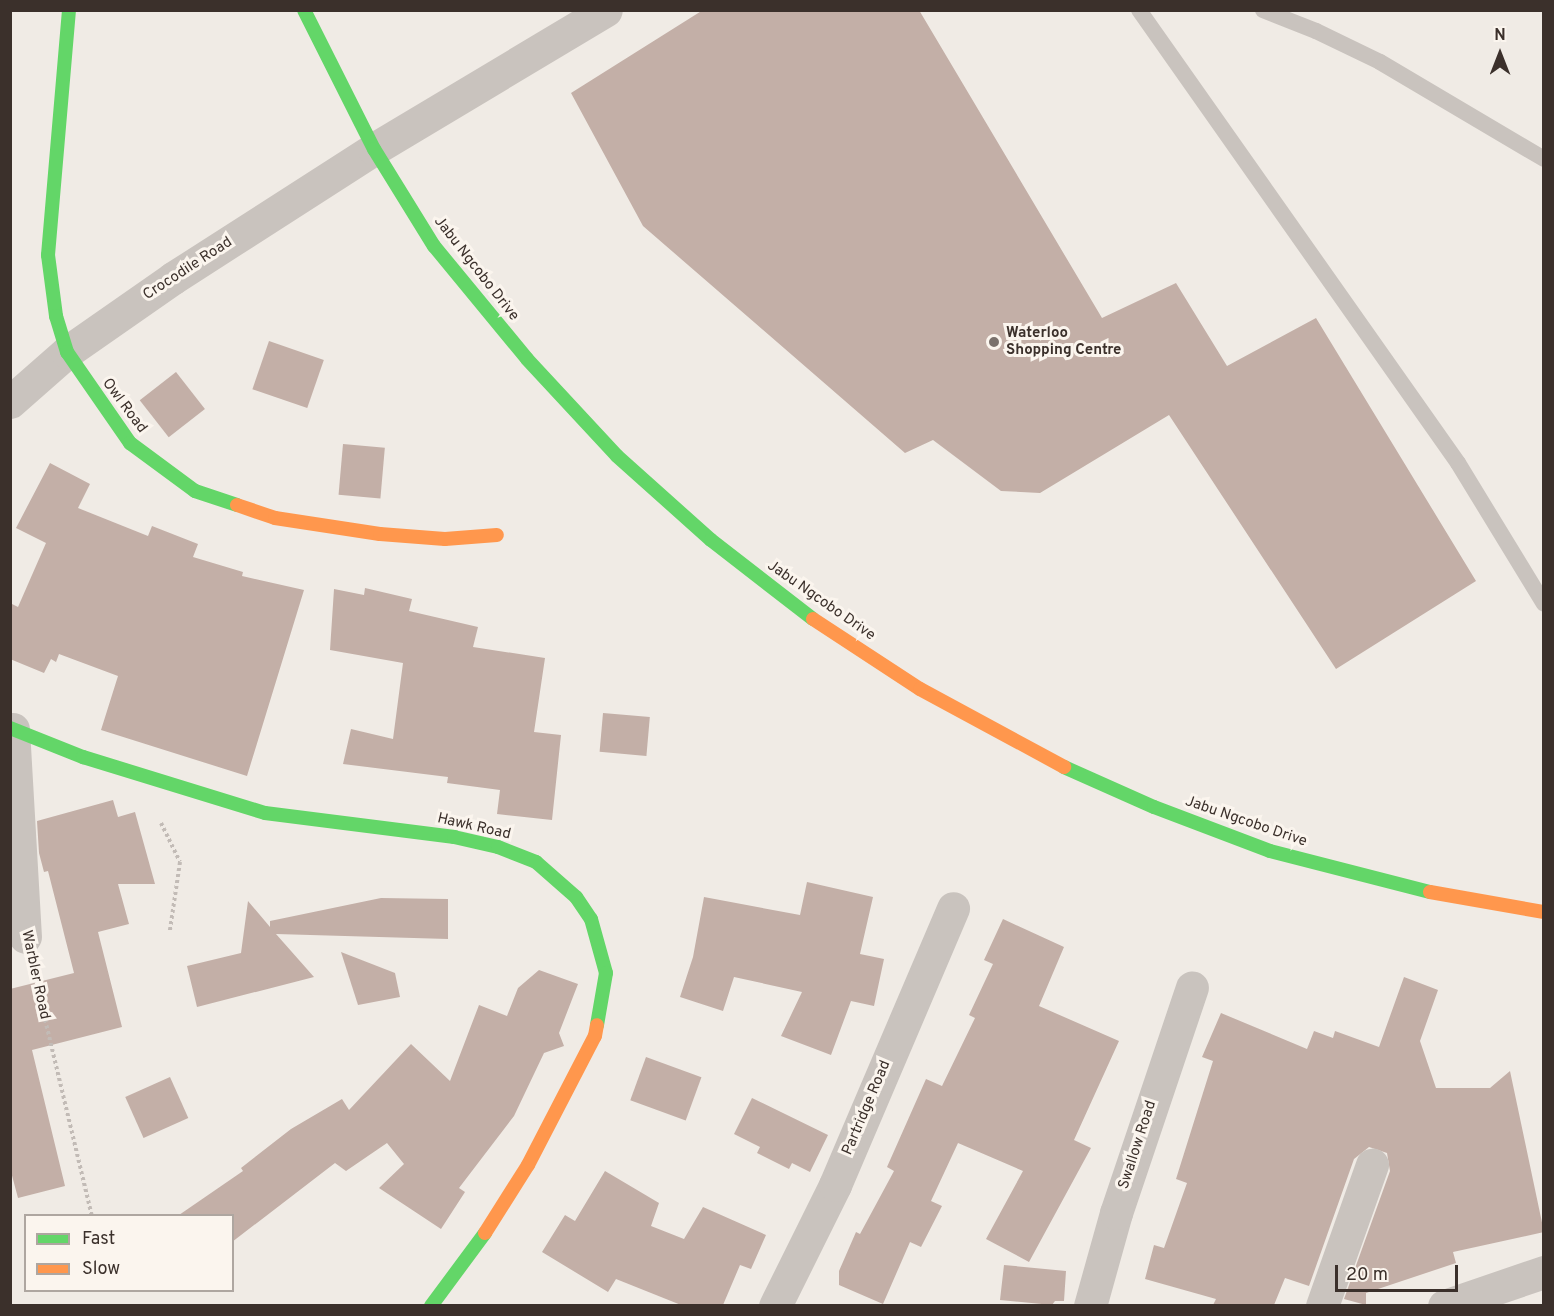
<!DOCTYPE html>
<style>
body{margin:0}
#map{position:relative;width:1554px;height:1316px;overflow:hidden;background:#f0ebe5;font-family:Overpass,sans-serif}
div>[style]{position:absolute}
.building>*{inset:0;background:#c3afa7;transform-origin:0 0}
.path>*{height:4px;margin-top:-2px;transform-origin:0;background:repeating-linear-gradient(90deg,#c2bbb6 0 3px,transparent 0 6px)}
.lane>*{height:16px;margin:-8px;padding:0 8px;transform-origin:8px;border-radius:8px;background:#c9c3be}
.street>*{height:33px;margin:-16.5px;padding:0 16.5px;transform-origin:16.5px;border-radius:16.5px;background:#c9c3be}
.fast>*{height:14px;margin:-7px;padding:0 7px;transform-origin:7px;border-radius:7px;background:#63d668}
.slow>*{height:14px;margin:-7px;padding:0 7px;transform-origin:7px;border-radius:7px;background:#ff974d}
.dots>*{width:16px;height:16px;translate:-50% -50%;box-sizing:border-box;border:3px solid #fbf5ee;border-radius:50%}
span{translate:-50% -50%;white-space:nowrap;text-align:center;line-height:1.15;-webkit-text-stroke:6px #fbf5ee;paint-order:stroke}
.street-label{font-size:15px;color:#3b302b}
.poi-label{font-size:15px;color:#3b302b;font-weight:700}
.left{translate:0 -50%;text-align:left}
.frame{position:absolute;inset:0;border:12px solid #3b302b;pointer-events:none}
.legend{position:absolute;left:24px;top:1214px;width:210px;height:78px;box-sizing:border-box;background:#fbf5ee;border:2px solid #aea6a0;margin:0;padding:8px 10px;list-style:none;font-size:18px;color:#3b302b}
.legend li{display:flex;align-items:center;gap:12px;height:30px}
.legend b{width:30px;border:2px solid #aea6a0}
.north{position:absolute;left:1470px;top:24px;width:60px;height:60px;-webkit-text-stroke:4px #fbf5ee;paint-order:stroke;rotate:0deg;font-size:16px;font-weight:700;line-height:24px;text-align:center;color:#3b302b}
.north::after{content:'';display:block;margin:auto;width:21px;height:27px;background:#3b302b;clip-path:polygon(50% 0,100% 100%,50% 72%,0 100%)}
.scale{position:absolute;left:1335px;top:1265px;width:123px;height:27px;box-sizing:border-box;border:3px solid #3b302b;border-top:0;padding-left:8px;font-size:18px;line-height:21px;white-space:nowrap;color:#3b302b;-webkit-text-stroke:4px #fbf5ee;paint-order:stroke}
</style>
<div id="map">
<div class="building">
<i style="clip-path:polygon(703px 10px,919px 10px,1102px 318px,1176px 283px,1227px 366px,1316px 318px,1476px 581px,1336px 669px,1169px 415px,1040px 493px,1001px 491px,933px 440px,905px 453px,643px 226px,571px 93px)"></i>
<i style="left:269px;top:341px;width:58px;height:51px;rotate:19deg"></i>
<i style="left:176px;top:372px;width:47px;height:46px;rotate:52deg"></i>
<i style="left:343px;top:444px;width:42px;height:51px;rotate:5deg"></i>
<i style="clip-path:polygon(50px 463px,90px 484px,78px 508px,148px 536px,152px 526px,198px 544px,193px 557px,243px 572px,242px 576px,304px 590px,247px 776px,101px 730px,118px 676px,59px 654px,56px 662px,51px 659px,44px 673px,10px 659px,10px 603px,18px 607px,46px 543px,16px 528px)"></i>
<i style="clip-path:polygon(365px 588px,412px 599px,409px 611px,478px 627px,473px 647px,545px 658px,534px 732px,561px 735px,552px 820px,497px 814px,500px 790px,447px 783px,448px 777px,343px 764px,351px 729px,393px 739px,403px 663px,330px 650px,334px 589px,364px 595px)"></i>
<i style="left:603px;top:713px;width:47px;height:39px;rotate:5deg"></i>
<i style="clip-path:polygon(113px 800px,118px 817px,135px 812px,155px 884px,118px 884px,129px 924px,98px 932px,122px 1027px,32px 1050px,65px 1186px,18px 1198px,10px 1168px,10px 989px,74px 973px,48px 871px,44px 872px,39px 853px,37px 821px)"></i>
<i style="clip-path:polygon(807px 882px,873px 897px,860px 954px,884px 959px,874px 1006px,851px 1001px,831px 1055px,781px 1036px,802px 992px,734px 977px,723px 1011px,680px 997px,693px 957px,704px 897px,800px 915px)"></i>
<i style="clip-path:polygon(381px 898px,448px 899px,448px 939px,276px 934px,314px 977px,197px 1007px,187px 966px,241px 953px,248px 901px,270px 927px,270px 921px)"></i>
<i style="clip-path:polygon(1003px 919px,1064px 947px,1039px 1006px,1119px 1041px,1074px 1140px,1091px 1148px,1029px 1262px,986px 1239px,1023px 1171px,958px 1143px,931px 1201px,942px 1206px,921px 1247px,910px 1242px,883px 1304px,839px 1285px,839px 1271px,856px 1232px,860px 1234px,894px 1171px,887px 1167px,926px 1079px,942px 1086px,975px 1018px,969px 1015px,993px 964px,984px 960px)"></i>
<i style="clip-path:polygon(341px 952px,395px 973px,400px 997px,358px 1005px)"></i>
<i style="clip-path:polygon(539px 970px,578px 984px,559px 1033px,564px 1046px,544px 1053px,514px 1116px,459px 1188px,465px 1192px,441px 1229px,379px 1188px,404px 1164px,387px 1143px,346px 1171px,335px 1163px,232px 1242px,232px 1215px,179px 1215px,243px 1171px,241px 1168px,291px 1129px,342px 1099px,349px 1110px,411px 1044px,450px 1081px,479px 1005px,507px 1016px,518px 988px)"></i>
<i style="clip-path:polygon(1404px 977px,1438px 990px,1420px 1041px,1436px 1088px,1490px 1088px,1510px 1071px,1544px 1232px,1453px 1252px,1456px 1263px,1366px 1293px,1366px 1305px,1344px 1299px,1390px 1171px,1387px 1153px,1369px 1147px,1354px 1159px,1309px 1286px,1285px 1278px,1274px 1305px,1213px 1305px,1216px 1299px,1145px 1279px,1154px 1245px,1164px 1248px,1187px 1183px,1176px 1179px,1213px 1061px,1202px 1057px,1221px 1013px,1307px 1049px,1314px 1031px,1333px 1038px,1335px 1031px,1379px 1047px)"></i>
<i style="left:646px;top:1057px;width:59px;height:46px;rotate:20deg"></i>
<i style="left:170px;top:1077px;width:45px;height:49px;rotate:66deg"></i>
<i style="clip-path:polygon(752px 1098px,828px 1135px,810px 1172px,792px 1163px,789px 1169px,757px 1153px,760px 1147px,734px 1134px)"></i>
<i style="clip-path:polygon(605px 1171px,659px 1203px,651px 1226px,684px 1239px,703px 1207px,766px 1235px,751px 1269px,740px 1265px,723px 1305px,681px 1305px,616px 1279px,608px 1292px,542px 1252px,565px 1215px,575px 1221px)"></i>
<i style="clip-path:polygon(1004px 1265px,1066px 1271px,1064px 1301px,1055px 1301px,1052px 1305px,1000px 1300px)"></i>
</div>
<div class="path">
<i style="left:161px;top:823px;width:43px;rotate:64deg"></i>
<i style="left:180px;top:862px;width:69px;rotate:98.4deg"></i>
<i style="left:34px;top:973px;width:250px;rotate:76.6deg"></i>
</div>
<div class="lane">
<i style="left:1139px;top:10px;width:554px;rotate:54.85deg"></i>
<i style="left:1458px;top:463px;width:165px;rotate:58.6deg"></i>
<i style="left:1263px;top:10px;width:57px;rotate:21.6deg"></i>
<i style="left:1316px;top:31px;width:71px;rotate:25.8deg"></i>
<i style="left:1380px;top:62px;width:191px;rotate:30.6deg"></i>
</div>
<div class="street">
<i style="left:10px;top:402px;width:76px;rotate:-41.3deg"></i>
<i style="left:67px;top:352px;width:129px;rotate:-34.9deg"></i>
<i style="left:173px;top:278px;width:239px;rotate:-32.7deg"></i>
<i style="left:374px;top:149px;width:270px;rotate:-30.9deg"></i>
<i style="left:13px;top:729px;width:208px;rotate:86.7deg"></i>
<i style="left:775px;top:1306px;width:135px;rotate:-63.6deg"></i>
<i style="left:835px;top:1185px;width:301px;rotate:-66.9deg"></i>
<i style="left:1090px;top:1306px;width:97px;rotate:-74.4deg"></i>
<i style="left:1116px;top:1213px;width:238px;rotate:-71.4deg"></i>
<i style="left:1322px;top:1306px;width:150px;rotate:-70.5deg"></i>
<i style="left:1444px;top:1306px;width:106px;rotate:-18.8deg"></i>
</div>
<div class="fast">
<i style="left:69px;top:10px;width:246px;rotate:94.9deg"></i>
<i style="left:48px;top:255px;width:62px;rotate:82.5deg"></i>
<i style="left:56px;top:316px;width:38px;rotate:73deg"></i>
<i style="left:67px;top:352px;width:111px;rotate:55.3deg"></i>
<i style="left:130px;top:443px;width:81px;rotate:36.4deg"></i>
<i style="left:195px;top:491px;width:44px;rotate:18.4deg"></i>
<i style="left:304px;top:10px;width:156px;rotate:63.3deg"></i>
<i style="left:374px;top:149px;width:114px;rotate:58.3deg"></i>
<i style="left:434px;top:246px;width:146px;rotate:50.5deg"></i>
<i style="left:527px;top:359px;width:132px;rotate:47.1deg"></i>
<i style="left:617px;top:456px;width:126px;rotate:41.8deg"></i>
<i style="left:711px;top:540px;width:129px;rotate:37.8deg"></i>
<i style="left:10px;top:728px;width:79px;rotate:21.7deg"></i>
<i style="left:83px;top:757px;width:190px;rotate:17.1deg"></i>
<i style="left:265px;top:813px;width:191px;rotate:7.2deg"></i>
<i style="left:454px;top:837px;width:45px;rotate:12.8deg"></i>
<i style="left:498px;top:847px;width:41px;rotate:21.5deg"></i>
<i style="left:536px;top:862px;width:53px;rotate:41.2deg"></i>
<i style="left:576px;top:897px;width:27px;rotate:56deg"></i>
<i style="left:591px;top:919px;width:56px;rotate:74.5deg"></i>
<i style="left:606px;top:973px;width:53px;rotate:99.8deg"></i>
<i style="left:1064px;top:767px;width:98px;rotate:24deg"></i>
<i style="left:1154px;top:807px;width:124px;rotate:20.8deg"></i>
<i style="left:1270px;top:851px;width:165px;rotate:14.4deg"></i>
<i style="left:431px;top:1306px;width:91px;rotate:-53.5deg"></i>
</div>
<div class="slow">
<i style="left:237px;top:505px;width:40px;rotate:18.9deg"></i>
<i style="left:275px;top:518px;width:106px;rotate:8.7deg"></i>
<i style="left:380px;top:534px;width:65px;rotate:4.4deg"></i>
<i style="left:445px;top:539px;width:52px;rotate:-4.4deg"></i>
<i style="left:813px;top:619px;width:128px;rotate:33.2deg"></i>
<i style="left:920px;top:689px;width:164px;rotate:28.4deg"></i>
<i style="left:1430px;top:892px;width:116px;rotate:10deg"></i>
<i style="left:485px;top:1233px;width:80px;rotate:-57.7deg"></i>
<i style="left:528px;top:1165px;width:145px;rotate:-62.6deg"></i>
<i style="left:595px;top:1036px;width:11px;rotate:-80deg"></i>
</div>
<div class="dots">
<i style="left:994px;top:342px;background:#7a716c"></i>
</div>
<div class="street-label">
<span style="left:188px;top:269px;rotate:-33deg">Crocodile Road</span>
<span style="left:476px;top:269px;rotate:52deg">Jabu Ngcobo Drive</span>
<span style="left:124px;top:406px;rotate:53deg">Owl Road</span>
<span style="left:821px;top:601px;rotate:35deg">Jabu Ngcobo Drive</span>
<span style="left:1246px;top:822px;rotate:19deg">Jabu Ngcobo Drive</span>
<span style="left:474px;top:827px;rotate:13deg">Hawk Road</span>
<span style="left:35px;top:975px;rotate:78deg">Warbler Road</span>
<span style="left:867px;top:1108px;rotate:-67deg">Partridge Road</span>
<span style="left:1138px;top:1145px;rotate:-72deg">Swallow Road</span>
</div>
<div class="poi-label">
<span class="left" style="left:1006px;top:342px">Waterloo<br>Shopping Centre</span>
</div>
<div class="frame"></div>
<ul class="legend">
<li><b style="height:8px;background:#63d668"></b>Fast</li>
<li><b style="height:8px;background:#ff974d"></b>Slow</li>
</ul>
<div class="north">N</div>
<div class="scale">20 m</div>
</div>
